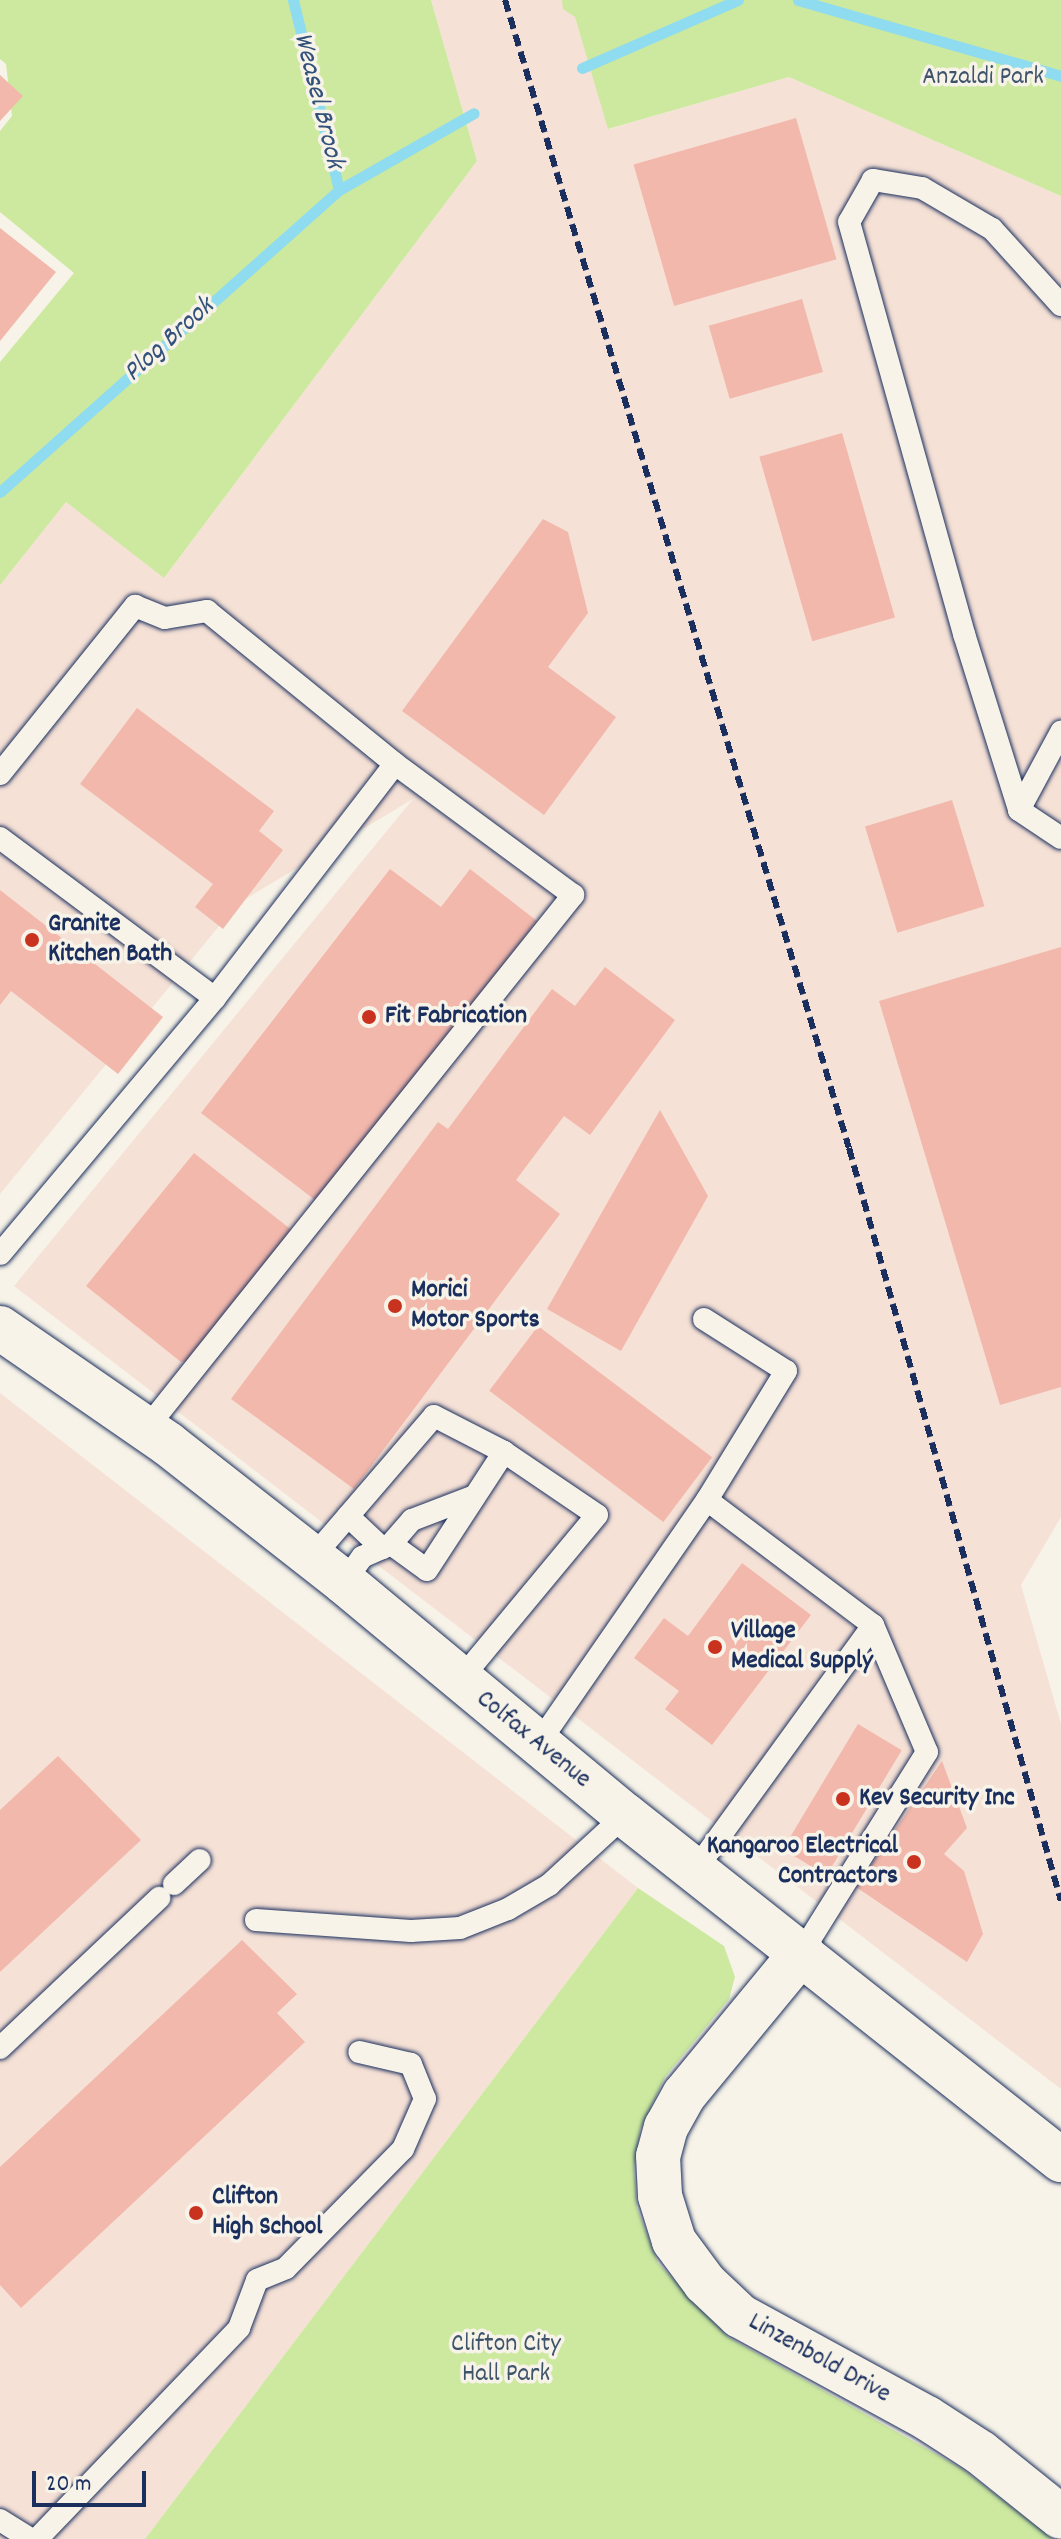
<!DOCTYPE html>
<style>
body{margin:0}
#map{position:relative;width:1061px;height:2539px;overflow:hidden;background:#f7f3e8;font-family:Dekko,sans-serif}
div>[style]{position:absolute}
.built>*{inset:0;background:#f6e1d6}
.green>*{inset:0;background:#cce99f}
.stream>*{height:11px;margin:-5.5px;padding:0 5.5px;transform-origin:5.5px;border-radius:5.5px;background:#8fdbef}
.building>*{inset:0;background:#f2b8ac;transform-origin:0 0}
.roads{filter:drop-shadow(0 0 2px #1b2f5e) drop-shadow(0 0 2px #1b2f5e)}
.lane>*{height:22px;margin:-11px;padding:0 11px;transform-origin:11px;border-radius:11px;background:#f7f3e8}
.street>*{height:44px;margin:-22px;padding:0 22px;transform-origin:22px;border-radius:22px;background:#f7f3e8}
.secondary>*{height:44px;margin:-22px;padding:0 22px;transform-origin:22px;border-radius:22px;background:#f7f3e8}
.rail>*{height:6px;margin-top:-3px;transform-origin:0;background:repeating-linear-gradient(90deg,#1b2f5e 0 12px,transparent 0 18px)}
.dots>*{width:22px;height:22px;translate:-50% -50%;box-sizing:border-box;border:4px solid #f7f3e8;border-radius:50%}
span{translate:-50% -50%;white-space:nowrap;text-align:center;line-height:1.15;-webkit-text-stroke:7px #f7f3e8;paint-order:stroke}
.park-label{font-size:26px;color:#3e546b}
.poi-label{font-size:26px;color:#1b2f5e;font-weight:700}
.left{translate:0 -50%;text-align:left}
.right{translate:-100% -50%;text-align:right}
.street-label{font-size:26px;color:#1b2f5e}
.water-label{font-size:28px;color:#32517b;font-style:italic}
.scale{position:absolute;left:32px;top:2471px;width:114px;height:36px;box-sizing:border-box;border:4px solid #1b2f5e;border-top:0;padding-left:10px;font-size:24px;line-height:28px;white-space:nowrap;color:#1b2f5e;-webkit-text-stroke:6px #f7f3e8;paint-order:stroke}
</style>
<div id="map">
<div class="built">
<div style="clip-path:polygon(431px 0,570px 0,609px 129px,789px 77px,1061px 196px,1061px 1517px,1021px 1585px,1061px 1724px,1061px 2089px,14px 1286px,413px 799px,237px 904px,0 1194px,0 585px,66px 502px,165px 577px,477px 161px)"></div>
<div style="clip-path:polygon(0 1393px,638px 1888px,145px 2539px,0 2539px)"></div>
</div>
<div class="green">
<div style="clip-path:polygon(0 0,431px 0,477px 161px,164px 578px,66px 502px,0 585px,0 362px,74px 273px,0 212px,0 131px,12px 116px,6px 64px,0 59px)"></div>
<div style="clip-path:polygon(562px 0,1061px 0,1061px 196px,789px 77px,608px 129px,575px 17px,563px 9px)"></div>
<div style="clip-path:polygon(638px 1888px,724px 1946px,735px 1977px,729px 1999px,665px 2077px,640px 2130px,634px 2169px,637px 2208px,658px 2263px,728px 2337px,961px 2468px,1053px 2539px,145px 2539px)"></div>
</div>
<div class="stream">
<div style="left:293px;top:0;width:195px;rotate:76.4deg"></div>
<div style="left:339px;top:190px;width:155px;rotate:-29.7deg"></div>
<div style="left:798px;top:0;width:274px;rotate:16.1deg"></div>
<div style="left:582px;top:68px;width:170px;rotate:-23.6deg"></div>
<div style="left:0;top:492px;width:454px;rotate:-41.7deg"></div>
</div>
<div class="building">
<div style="clip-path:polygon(0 75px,23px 96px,0 121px)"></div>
<div style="left:796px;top:118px;width:147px;height:169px;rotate:74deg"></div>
<div style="clip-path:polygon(0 228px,56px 272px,0 341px)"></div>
<div style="left:802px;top:299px;width:76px;height:97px;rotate:74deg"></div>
<div style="left:842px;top:433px;width:192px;height:86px;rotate:74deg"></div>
<div style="clip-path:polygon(543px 519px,568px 532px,588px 613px,548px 667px,616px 717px,544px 815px,402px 711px)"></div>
<div style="clip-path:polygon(137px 708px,274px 811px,259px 831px,283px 850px,223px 929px,195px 907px,213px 884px,80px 784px)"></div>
<div style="left:952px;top:800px;width:111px;height:91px;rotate:73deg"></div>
<div style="clip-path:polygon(390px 869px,441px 907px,470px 869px,537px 921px,319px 1203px,201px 1113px)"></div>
<div style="clip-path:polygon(0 890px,163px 1017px,118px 1074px,11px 991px,0 1005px)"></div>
<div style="clip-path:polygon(1061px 947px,1061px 1387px,1000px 1405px,879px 1001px)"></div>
<div style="clip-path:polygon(605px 967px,675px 1020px,590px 1135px,564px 1116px,516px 1180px,560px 1214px,354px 1489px,231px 1399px,438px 1122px,448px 1129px,552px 989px,575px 1006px)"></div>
<div style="clip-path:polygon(660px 1110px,708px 1196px,621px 1351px,547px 1309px)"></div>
<div style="clip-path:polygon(194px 1153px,308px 1243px,217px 1356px,181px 1362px,86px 1286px)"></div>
<div style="left:538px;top:1326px;width:218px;height:81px;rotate:37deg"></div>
<div style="clip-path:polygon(742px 1563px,811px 1615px,712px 1745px,665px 1709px,679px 1691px,634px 1658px,664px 1618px,688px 1636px)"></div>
<div style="left:858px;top:1724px;width:51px;height:146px;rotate:31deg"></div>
<div style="clip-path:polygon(58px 1756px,141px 1840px,0 1972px,0 1810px)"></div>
<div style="clip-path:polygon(942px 1761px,967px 1828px,944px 1854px,964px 1871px,983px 1934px,967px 1962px,856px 1887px)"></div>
<div style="clip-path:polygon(242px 1940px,297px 1994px,277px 2013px,305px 2042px,21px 2308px,0 2285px,0 2167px)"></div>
</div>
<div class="roads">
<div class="lane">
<div style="left:1061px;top:305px;width:103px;rotate:-132.2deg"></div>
<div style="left:992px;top:229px;width:81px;rotate:-149.6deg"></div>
<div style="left:922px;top:188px;width:50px;rotate:-170.7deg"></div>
<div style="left:873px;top:180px;width:48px;rotate:119.7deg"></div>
<div style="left:849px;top:222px;width:428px;rotate:74.4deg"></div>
<div style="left:964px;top:634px;width:184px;rotate:72.6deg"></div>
<div style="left:1019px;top:810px;width:50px;rotate:33.7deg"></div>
<div style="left:0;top:774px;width:216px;rotate:-51.2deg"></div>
<div style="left:135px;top:606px;width:32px;rotate:22deg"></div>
<div style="left:165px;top:618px;width:43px;rotate:-9.5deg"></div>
<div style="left:207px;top:611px;width:242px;rotate:39.1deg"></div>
<div style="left:395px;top:764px;width:295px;rotate:127.6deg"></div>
<div style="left:215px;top:998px;width:334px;rotate:130deg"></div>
<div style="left:1019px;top:810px;width:89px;rotate:-61.7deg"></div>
<div style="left:0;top:838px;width:268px;rotate:36.7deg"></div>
<div style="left:704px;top:1319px;width:97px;rotate:32.4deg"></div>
<div style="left:786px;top:1371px;width:151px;rotate:121.5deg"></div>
<div style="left:146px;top:1429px;width:684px;rotate:-51.35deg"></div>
<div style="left:573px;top:895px;width:221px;rotate:-143.6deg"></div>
<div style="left:348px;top:1516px;width:47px;rotate:43.3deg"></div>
<div style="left:391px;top:1544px;width:44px;rotate:35.8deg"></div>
<div style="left:427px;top:1570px;width:141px;rotate:-56.9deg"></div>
<div style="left:504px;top:1452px;width:112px;rotate:34.1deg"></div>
<div style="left:597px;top:1515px;width:214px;rotate:129.7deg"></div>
<div style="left:312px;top:1558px;width:187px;rotate:-49.3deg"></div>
<div style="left:434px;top:1416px;width:79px;rotate:27.2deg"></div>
<div style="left:344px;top:1582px;width:31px;rotate:-54deg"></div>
<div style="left:362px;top:1557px;width:32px;rotate:-24deg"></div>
<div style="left:391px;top:1544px;width:32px;rotate:-49deg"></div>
<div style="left:412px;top:1520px;width:67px;rotate:-20.9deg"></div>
<div style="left:538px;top:1744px;width:297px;rotate:-55.3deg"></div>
<div style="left:707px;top:1500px;width:208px;rotate:37deg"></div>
<div style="left:696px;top:1869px;width:301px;rotate:-54deg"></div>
<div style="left:873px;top:1625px;width:138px;rotate:67deg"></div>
<div style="left:927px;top:1752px;width:236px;rotate:122deg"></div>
<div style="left:174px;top:1884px;width:35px;rotate:-43deg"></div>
<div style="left:256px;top:1920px;width:155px;rotate:4.1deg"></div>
<div style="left:411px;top:1931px;width:49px;rotate:-3.5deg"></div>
<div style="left:460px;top:1928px;width:52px;rotate:-21.6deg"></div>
<div style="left:508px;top:1909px;width:48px;rotate:-30.3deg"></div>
<div style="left:549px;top:1885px;width:103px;rotate:-42.6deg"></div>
<div style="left:0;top:2048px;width:219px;rotate:-43.3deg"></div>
<div style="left:0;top:2520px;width:36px;rotate:32deg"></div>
<div style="left:37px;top:2539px;width:292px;rotate:-46.2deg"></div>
<div style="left:239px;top:2328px;width:51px;rotate:-69.4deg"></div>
<div style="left:257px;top:2280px;width:31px;rotate:-22deg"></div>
<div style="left:286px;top:2268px;width:167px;rotate:-45.5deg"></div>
<div style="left:403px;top:2149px;width:55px;rotate:-66.3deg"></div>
<div style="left:425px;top:2099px;width:38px;rotate:-112deg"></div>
<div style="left:411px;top:2064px;width:53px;rotate:-167deg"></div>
</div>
<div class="street">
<div style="left:802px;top:1952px;width:185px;rotate:129.5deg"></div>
<div style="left:684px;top:2095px;width:37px;rotate:119deg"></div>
<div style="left:666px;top:2127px;width:30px;rotate:105deg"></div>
<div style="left:658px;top:2156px;width:40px;rotate:87.1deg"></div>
<div style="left:660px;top:2196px;width:47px;rotate:72.7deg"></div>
<div style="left:674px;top:2241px;width:52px;rotate:53.6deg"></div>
<div style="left:705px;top:2283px;width:48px;rotate:43.3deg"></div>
<div style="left:740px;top:2316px;width:213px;rotate:28.6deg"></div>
<div style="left:927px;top:2418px;width:64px;rotate:32.9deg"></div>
<div style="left:981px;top:2453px;width:102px;rotate:38.7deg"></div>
</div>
<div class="secondary">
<div style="left:0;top:1328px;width:204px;rotate:34.6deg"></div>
<div style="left:168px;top:1444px;width:224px;rotate:38.1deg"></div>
<div style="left:344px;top:1582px;width:365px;rotate:39.7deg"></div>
<div style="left:625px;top:1815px;width:556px;rotate:38.35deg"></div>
</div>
</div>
<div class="rail">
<div style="left:505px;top:0;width:1198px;rotate:73.32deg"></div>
<div style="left:849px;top:1148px;width:782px;rotate:74.28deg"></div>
</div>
<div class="dots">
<div style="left:32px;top:940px;background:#c8321e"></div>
<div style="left:369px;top:1017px;background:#c8321e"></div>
<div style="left:395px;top:1306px;background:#c8321e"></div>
<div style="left:715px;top:1647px;background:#c8321e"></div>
<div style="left:843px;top:1799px;background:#c8321e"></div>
<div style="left:914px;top:1862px;background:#c8321e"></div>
<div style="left:196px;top:2213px;background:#c8321e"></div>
</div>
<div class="park-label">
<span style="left:983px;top:78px">Anzaldi Park</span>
<span style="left:506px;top:2360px">Clifton City<br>Hall Park</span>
</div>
<div class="poi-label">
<span class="left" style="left:48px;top:940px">Granite<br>Kitchen Bath</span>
<span class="left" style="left:385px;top:1017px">Fit Fabrication</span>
<span class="left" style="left:411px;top:1306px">Morici<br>Motor Sports</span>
<span class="left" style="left:731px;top:1647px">Village<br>Medical Supply</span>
<span class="left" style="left:859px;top:1799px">Kev Security Inc</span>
<span class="right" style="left:898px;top:1862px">Kangaroo Electrical<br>Contractors</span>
<span class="left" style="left:212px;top:2213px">Clifton<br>High School</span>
</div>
<div class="street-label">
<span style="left:533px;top:1740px;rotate:39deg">Colfax Avenue</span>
<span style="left:819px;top:2359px;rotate:29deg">Linzenbold Drive</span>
</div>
<div class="water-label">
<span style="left:317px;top:101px;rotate:76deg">Weasel Brook</span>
<span style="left:170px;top:341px;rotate:-42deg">Plog Brook</span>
</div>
<div class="scale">20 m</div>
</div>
